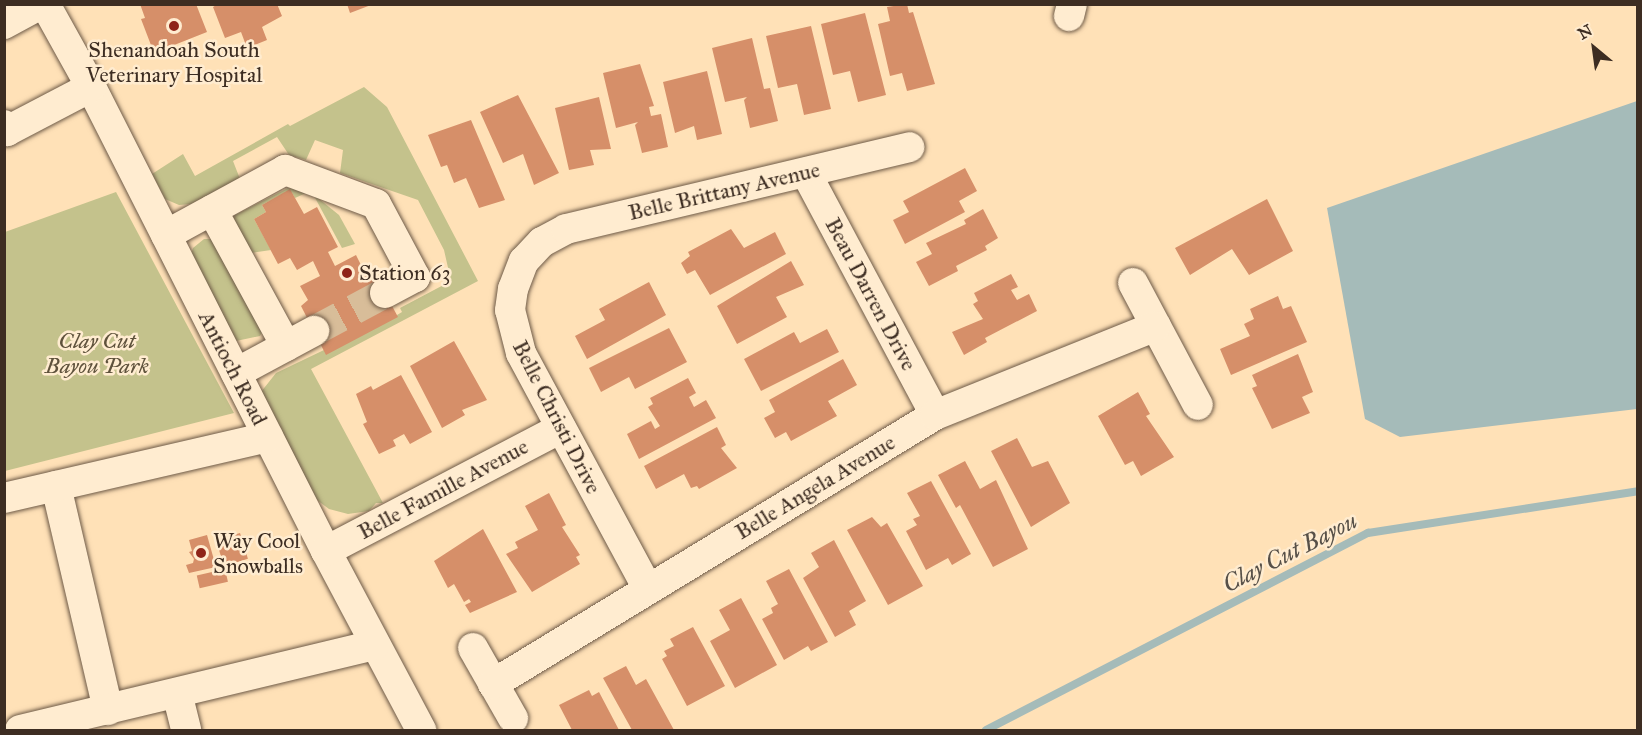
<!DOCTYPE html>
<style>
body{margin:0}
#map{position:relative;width:1642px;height:735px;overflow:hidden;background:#ffe1b7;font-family:"IM FELL Great Primer",serif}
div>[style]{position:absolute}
.green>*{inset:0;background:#c4c28c}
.water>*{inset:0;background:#a5bbb9}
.stream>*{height:8px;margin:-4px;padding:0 4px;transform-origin:4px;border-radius:4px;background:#a5bbb9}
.building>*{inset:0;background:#d68f69;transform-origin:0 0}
.minor-tunnel>*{height:30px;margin-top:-15px;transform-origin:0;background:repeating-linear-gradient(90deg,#d8bd99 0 30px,transparent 0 45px)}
.roads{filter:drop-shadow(0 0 2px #6e5a47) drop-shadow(0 0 2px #6e5a47)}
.minor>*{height:30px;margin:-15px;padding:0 15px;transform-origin:15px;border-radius:15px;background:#ffecd0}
.dots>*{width:16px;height:16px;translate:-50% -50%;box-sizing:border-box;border:3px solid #ffecd0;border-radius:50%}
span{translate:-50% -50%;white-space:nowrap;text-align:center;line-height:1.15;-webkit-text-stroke:5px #ffecd0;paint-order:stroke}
.poi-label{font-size:22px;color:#3d2d22}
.left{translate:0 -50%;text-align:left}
.street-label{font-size:22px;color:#3d2d22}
.park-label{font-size:22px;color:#5f523c;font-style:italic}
.water-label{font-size:24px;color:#575048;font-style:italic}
.frame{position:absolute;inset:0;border:6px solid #3d2d22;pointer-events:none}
.north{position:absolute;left:1564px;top:18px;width:60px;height:60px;-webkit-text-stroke:4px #ffecd0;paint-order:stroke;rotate:331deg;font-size:16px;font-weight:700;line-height:24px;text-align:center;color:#3d2d22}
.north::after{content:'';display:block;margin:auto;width:21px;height:27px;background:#3d2d22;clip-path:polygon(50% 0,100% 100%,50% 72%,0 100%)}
</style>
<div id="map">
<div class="green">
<div style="clip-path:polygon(364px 87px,387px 107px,478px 281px,311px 369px,383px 503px,376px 503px,369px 511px,348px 514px,329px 509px,313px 497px,257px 397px,276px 373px,397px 315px,402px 312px,400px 308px,451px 281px,444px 250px,418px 200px,340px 173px,343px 150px,315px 140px,306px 160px,289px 155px,277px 137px,233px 161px,240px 179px,191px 204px,179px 205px,165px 199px,152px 174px,183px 154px,195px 176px,288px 124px,290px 126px)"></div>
<div style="clip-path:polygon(292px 186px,306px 193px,295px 198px,290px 190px,262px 205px,266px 212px,254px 219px,271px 250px,250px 253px,233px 220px,235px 215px)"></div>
<div style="clip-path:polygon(116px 192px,234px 413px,5px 471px,5px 232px)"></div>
<div style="clip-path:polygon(313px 194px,339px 215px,355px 244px,342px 248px)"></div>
<div style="clip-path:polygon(204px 239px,212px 239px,262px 332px,260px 336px,236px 341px,189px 261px,193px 248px)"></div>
</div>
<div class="water">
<div style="clip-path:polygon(1637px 101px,1637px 409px,1400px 437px,1365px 419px,1327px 208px)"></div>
</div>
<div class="stream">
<div style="left:986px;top:730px;width:430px;rotate:-27.3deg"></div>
<div style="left:1368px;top:533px;width:273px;rotate:-8.8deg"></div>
</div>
<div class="building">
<div style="clip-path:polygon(140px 4px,196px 4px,207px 32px,154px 53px,141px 19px,145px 18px)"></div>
<div style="clip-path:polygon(218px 4px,277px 4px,282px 16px,262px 27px,267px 40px,247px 48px,241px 32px,225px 38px,213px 7px)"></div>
<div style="clip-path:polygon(347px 4px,371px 4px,371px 5px,350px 13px)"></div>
<div style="clip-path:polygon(907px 4px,909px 13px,913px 12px,935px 84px,907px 91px,902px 73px,890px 76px,878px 24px,890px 21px,887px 7px)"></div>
<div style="clip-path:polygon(865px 13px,886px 95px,858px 102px,850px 71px,833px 75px,821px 24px)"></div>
<div style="clip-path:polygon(811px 26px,831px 109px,804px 115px,797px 84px,778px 88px,766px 36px)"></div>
<div style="clip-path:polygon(752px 38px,764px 89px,770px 88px,778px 121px,750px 128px,744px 100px,747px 97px,725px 102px,712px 48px)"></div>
<div style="clip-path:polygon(640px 64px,654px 106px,649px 107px,651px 116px,661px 114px,668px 147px,642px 153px,635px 125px,638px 122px,616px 128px,603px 73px)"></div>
<div style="clip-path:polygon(707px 71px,722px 134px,697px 140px,694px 126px,675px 133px,663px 82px)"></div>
<div style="clip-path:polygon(518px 95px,559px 173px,534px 185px,523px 154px,503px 163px,480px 112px)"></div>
<div style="clip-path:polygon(599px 97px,611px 149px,590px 150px,594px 165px,569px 170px,555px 108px)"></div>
<div style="clip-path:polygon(471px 120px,505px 200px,479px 208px,466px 178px,454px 183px,447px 165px,441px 167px,428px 135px)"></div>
<div style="clip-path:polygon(965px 168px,977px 191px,959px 201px,965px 212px,905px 244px,893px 220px,909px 212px,903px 201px)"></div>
<div style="clip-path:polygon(290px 189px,304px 214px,317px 207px,338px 247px,328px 252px,335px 266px,356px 255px,363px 269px,372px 269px,398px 317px,326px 355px,301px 306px,308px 300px,300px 286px,320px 276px,313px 261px,297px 270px,290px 258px,278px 264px,254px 219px,266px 212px,262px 205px)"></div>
<div style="clip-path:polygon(1267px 199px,1293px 251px,1249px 275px,1232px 249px,1190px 275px,1175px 248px)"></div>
<div style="clip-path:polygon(983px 209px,998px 238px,985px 246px,987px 250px,956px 266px,958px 271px,929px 286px,916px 262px,932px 254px,926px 243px,966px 224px,964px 220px)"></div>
<div style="clip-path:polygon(731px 229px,744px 248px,775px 232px,786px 254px,710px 295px,695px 270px,687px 274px,681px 263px,690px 256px,688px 252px)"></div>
<div style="clip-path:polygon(791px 261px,804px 285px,776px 297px,787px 317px,737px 344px,717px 306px)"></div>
<div style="clip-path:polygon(1011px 274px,1018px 287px,1011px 290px,1017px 300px,1029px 294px,1037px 311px,985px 338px,987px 342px,964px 355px,952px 332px,983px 319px,973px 304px,978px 301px,974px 293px)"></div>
<div style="clip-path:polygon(649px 282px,666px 315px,587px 359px,575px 336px,605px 320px,599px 309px)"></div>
<div style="clip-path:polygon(1278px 296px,1283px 309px,1291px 306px,1307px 342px,1231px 375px,1220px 349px,1250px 336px,1244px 324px,1254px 319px,1250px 309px)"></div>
<div style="clip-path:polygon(669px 328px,687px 362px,635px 389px,629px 377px,601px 392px,589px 368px)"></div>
<div style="clip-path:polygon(827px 329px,839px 352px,761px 391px,744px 359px,794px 332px,800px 343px)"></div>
<div style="clip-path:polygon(454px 341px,487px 400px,462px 410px,465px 415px,442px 428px,410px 366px)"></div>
<div style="clip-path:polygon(1298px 354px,1313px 392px,1302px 397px,1310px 413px,1272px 429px,1252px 388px,1257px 386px,1252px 375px)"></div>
<div style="clip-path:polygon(843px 359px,857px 385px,828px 401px,837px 416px,791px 441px,786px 432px,775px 438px,764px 418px,775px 412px,769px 400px)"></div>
<div style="clip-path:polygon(401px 375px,432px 432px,410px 444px,404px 434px,393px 440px,396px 446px,379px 454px,363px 424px,367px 422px,356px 394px,371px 386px,373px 390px)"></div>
<div style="clip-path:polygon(688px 378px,696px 393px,689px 397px,694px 407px,706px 400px,716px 418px,639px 459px,627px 434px,651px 421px,655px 429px,660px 426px,648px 407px,653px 404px,650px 398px)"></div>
<div style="clip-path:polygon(1138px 392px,1150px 414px,1146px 416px,1174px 457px,1141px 476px,1133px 461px,1125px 465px,1098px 416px)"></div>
<div style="clip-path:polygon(717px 427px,726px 445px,721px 448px,737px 468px,699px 489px,697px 486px,691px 488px,684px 474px,656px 489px,644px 466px)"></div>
<div style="clip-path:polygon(1017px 438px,1032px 467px,1048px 461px,1070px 503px,1031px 527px,991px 451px)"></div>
<div style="clip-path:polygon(965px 461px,980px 489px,996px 480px,1028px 549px,993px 567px,960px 505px,956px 508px,938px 475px)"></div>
<div style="clip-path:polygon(931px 481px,971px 554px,952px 565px,948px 558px,926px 570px,906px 531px,917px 525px,913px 519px,920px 516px,907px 493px)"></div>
<div style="clip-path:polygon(549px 493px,566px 525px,562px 527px,580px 555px,576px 557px,580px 564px,532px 592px,506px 554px,518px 548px,515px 542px,538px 530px,525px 506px)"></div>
<div style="clip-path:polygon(872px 517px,881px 527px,887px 523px,923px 586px,888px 605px,847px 530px)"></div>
<div style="clip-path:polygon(483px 529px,517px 592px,470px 613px,465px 605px,471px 602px,469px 599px,464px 602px,454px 584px,448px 588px,434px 561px)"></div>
<div style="left:240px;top:533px;width:27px;height:25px;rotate:73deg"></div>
<div style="clip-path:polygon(207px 535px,216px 567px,189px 573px,186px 565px,193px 563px,194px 559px,189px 552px,192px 551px,189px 540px)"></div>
<div style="clip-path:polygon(834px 540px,866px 601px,849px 611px,856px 625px,835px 637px,803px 578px,819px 567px,811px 553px)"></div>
<div style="left:225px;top:569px;width:13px;height:29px;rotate:77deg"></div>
<div style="clip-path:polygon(789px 569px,828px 642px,811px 651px,808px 646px,784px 660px,762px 619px,773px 613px,771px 608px,778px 604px,766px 581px)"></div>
<div style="clip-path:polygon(741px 598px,777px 665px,735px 688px,710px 641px,730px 630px,719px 610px)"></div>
<div style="clip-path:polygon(693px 627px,725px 686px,687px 706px,662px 659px,667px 656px,664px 651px,674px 646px,670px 639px)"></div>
<div style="clip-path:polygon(626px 666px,636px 685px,646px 679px,674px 730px,632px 730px,603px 678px)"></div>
<div style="clip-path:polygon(589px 690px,592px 696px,599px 692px,619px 730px,572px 730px,559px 705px)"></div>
</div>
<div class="minor-tunnel">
<div style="left:314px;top:331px;width:81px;rotate:-28.2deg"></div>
</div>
<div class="roads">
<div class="minor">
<div style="left:45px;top:4px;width:95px;rotate:61deg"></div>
<div style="left:91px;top:87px;width:520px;rotate:63.14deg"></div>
<div style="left:326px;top:551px;width:203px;rotate:62deg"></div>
<div style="left:1069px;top:16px;width:12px;rotate:-76deg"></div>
<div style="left:4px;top:24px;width:42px;rotate:-28.4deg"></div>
<div style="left:4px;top:125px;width:7px;rotate:63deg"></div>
<div style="left:7px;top:131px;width:95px;rotate:-27.6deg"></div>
<div style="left:806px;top:173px;width:274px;rotate:61.9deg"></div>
<div style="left:212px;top:210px;width:155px;rotate:61.4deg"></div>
<div style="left:166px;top:235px;width:136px;rotate:-28.6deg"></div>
<div style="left:285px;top:170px;width:97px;rotate:20.5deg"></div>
<div style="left:376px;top:204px;width:83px;rotate:61.9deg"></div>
<div style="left:415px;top:277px;width:34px;rotate:152deg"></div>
<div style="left:1133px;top:283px;width:138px;rotate:62deg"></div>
<div style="left:236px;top:373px;width:89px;rotate:-28.3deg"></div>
<div style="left:56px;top:486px;width:230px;rotate:76.9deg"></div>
<div style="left:4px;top:498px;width:271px;rotate:-13deg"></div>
<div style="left:326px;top:551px;width:265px;rotate:-27.6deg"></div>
<div style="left:648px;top:589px;width:268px;rotate:-118.3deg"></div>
<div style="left:521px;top:353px;width:44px;rotate:-104.3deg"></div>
<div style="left:510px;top:310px;width:21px;rotate:-82deg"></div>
<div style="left:513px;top:289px;width:30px;rotate:-69deg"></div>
<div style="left:524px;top:261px;width:26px;rotate:-47deg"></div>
<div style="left:542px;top:242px;width:27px;rotate:-28deg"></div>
<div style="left:566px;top:229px;width:353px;rotate:-13.4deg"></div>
<div style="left:473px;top:648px;width:81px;rotate:60.3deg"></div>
<div style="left:493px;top:684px;width:517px;rotate:-31.32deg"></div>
<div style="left:935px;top:415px;width:238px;rotate:-21.9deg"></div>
<div style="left:177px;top:693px;width:38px;rotate:76deg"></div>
<div style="left:20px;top:730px;width:365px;rotate:-13.5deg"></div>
</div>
</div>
<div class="dots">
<div style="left:174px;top:26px;background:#8f2418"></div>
<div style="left:347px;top:273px;background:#8f2418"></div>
<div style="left:201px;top:553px;background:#8f2418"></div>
</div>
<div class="poi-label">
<span style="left:174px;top:62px">Shenandoah South<br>Veterinary Hospital</span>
<span class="left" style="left:359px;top:273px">Station 63</span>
<span class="left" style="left:213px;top:553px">Way Cool<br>Snowballs</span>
</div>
<div class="street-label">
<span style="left:724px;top:191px;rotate:-13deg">Belle Brittany Avenue</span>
<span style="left:871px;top:294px;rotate:62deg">Beau Darren Drive</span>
<span style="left:233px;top:368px;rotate:63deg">Antioch Road</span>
<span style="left:557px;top:417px;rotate:63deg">Belle Christi Drive</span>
<span style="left:815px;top:487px;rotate:-31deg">Belle Angela Avenue</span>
<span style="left:443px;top:489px;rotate:-28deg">Belle Famille Avenue</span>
</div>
<div class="park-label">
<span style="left:97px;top:353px">Clay Cut<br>Bayou Park</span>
</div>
<div class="water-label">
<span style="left:1290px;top:553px;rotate:-27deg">Clay Cut Bayou</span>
</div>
<div class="frame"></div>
<div class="north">N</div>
</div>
